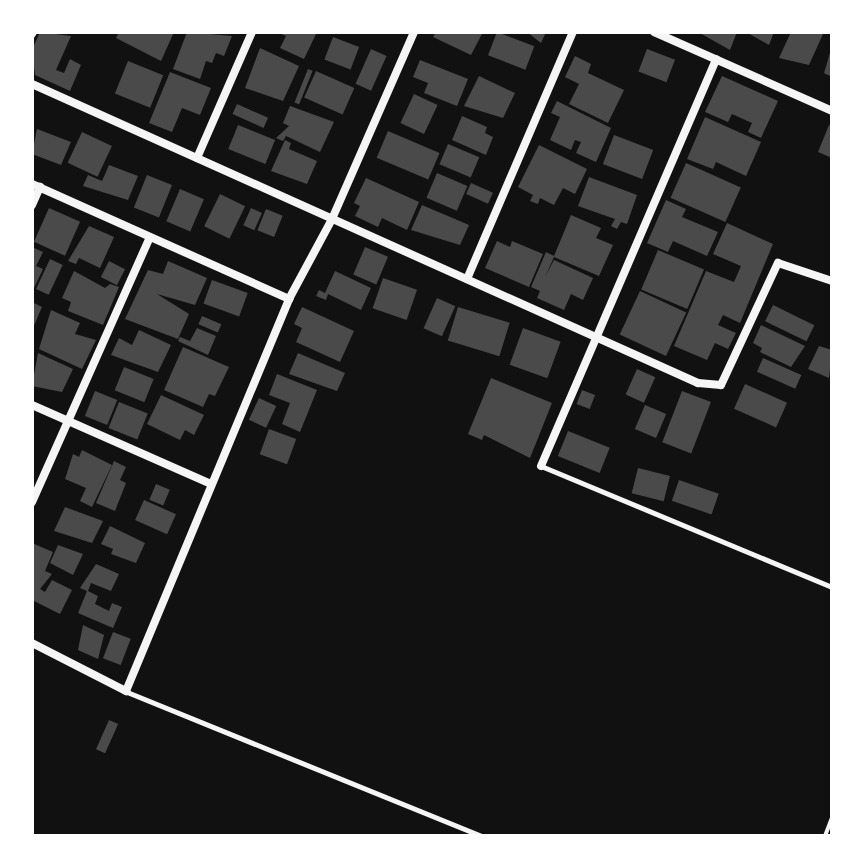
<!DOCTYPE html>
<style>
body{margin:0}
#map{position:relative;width:864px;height:868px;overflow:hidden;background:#111;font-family:Poppins,sans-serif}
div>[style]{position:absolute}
.building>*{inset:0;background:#4a4a4a;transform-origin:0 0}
.path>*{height:4px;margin:-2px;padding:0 2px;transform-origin:2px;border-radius:2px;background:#f5f5f5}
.service>*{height:5px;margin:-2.5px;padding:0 2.5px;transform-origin:2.5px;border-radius:2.5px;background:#f5f5f5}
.minor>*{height:8px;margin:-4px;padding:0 4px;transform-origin:4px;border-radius:4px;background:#f5f5f5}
span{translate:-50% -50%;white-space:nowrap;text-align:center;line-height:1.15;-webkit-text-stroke:6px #fff;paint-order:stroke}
.frame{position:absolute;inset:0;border:34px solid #fff;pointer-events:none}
</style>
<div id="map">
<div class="building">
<div style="clip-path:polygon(40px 32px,71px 36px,56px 70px,64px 73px,70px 59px,81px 65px,70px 91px,35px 75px,32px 50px)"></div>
<div style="clip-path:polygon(119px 32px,174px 32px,161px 61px,116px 38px)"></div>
<div style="clip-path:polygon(187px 32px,232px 36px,224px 56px,216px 53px,212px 63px,206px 61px,200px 79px,173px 69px)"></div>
<div style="clip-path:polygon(277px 32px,317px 32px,304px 59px,280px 48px,286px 36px)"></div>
<div style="clip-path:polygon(436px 32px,483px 32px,471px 55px,433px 37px)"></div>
<div style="left:497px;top:32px;width:40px;height:25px;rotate:21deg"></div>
<div style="clip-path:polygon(527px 32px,546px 32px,541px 43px)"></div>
<div style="clip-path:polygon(698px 32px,737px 32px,730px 50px)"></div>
<div style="clip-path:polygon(746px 32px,774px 32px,769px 45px)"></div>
<div style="clip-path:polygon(791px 32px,823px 34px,809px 65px,779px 58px)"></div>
<div style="left:333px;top:37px;width:28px;height:24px;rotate:21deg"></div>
<div style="clip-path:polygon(832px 46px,832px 77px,824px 73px)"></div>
<div style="clip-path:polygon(260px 48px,299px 66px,283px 101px,245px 88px)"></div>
<div style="left:371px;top:49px;width:17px;height:38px;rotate:24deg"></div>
<div style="left:647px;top:49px;width:30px;height:24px;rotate:21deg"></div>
<div style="clip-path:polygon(575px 56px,591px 64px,588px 73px,624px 90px,608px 123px,569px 104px,579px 84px,565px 77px)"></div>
<div style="clip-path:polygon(420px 60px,468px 79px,457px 106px,424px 93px,428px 83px,413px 77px)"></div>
<div style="left:128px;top:61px;width:38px;height:35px;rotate:22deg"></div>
<div style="left:308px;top:69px;width:5px;height:36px;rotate:22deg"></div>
<div style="left:316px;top:71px;width:42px;height:29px;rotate:24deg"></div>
<div style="clip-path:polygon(170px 72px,211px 88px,200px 115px,182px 108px,172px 132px,149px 123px)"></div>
<div style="clip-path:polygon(479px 76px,515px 93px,503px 118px,464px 106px)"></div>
<div style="clip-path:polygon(722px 76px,778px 101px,761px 138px,748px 132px,752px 123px,732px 114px,728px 122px,705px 112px)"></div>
<div style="left:414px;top:94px;width:26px;height:32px;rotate:25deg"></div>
<div style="clip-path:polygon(557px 101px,611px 128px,596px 162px,576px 153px,581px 142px,575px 140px,571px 150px,550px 140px,560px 117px,551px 113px)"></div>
<div style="left:237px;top:104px;width:34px;height:11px;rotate:24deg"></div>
<div style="clip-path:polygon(290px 106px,334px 122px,320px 152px,286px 136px,283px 141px,276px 138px,289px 126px,283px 123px)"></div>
<div style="clip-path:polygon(462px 116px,487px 127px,485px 133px,493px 137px,486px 155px,452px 140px)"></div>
<div style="clip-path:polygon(705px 117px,761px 142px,746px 176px,716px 162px,713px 169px,687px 159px)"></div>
<div style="left:238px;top:125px;width:40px;height:26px;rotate:22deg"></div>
<div style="clip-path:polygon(829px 125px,832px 127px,832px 158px,818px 152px)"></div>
<div style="clip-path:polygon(37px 129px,71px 142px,61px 165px,32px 154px)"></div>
<div style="left:388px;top:131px;width:56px;height:29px;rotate:23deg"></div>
<div style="left:82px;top:132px;width:33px;height:34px;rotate:25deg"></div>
<div style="left:614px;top:135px;width:42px;height:31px;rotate:21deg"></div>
<div style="clip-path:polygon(285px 140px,291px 143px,289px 149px,317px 161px,307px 184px,271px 171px)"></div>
<div style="left:448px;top:144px;width:34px;height:22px;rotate:23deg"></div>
<div style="clip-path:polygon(539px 145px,587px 169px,575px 194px,563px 188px,554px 205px,540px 198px,538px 204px,530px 201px,533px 195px,518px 187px)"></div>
<div style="left:686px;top:163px;width:60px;height:38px;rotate:24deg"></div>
<div style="clip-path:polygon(109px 165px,138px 176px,128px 200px,83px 186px,88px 175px,102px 181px)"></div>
<div style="left:437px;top:173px;width:33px;height:27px;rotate:23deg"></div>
<div style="left:147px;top:175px;width:27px;height:35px;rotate:22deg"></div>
<div style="clip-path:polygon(589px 177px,637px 195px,627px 224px,621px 222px,617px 229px,611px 226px,615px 219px,578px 206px)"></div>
<div style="clip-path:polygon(366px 178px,419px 202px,407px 230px,382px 218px,378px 227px,355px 216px,360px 206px,354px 203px)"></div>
<div style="left:471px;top:183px;width:24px;height:12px;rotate:24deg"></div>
<div style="left:180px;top:189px;width:26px;height:35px;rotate:23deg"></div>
<div style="left:220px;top:194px;width:28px;height:36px;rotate:26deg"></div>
<div style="clip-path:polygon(666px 200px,686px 209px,682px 217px,718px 232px,707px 256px,673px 241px,668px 252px,647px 243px)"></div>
<div style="clip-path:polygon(422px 205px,469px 225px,460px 245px,411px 230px)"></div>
<div style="left:49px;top:208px;width:34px;height:37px;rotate:24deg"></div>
<div style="left:251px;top:208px;width:12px;height:19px;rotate:24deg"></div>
<div style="left:266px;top:209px;width:18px;height:23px;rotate:22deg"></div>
<div style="clip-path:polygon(571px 215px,601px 228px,596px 238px,613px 245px,599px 276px,554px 257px,545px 277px,554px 260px,593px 278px,583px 300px,571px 294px,564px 310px,537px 298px,540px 291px,531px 287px,546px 252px,554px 256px)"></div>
<div style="clip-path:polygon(727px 223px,773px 244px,740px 323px,723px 315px,718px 325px,736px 333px,728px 349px,715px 343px,707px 360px,674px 346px,706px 271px,734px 282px,741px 266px,713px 254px)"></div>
<div style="clip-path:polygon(89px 226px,114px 237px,100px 268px,79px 258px,76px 264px,68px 261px)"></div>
<div style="clip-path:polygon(497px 241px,510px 247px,512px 241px,543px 254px,529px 287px,485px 268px)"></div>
<div style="clip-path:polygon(32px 247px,43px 252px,36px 266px,43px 269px,34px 288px)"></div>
<div style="left:365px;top:247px;width:25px;height:30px;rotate:23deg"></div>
<div style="left:658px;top:250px;width:50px;height:43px;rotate:23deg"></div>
<div style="left:50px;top:259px;width:14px;height:33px;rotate:25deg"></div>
<div style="left:109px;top:261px;width:18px;height:18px;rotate:27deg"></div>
<div style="clip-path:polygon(168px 261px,207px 278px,195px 305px,157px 294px,189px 314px,178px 339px,125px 319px,148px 270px,163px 274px)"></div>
<div style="clip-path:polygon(74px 271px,105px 288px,110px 284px,119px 287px,103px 325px,68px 311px,71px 302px,62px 298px)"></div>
<div style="clip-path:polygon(335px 271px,371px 288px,361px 310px,328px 294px,326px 300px,316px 296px,319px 290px,325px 293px)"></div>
<div style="left:383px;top:278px;width:36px;height:32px;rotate:19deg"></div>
<div style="left:212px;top:280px;width:38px;height:25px;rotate:20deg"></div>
<div style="left:640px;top:291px;width:51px;height:48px;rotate:25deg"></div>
<div style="left:437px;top:298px;width:20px;height:33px;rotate:24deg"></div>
<div style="clip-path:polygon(32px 302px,42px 307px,32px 330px)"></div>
<div style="left:773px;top:305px;width:46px;height:18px;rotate:26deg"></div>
<div style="clip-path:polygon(302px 307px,354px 331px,340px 362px,296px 342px,302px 328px,294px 324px)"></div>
<div style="left:458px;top:307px;width:54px;height:35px;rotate:17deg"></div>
<div style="clip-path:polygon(51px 310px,80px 323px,75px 334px,96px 340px,82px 369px,39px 349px)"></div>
<div style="left:202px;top:316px;width:21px;height:9px;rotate:23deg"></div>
<div style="clip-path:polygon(761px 325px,805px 346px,791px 367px,760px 352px,762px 348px,753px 343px)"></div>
<div style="clip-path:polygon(197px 328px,216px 336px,208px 355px,178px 341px,180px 337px,190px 341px)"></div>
<div style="left:523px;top:328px;width:40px;height:39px;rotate:20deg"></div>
<div style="clip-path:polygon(139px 330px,171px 345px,158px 372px,111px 355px,119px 338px,132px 345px)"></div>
<div style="clip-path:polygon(819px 346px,832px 350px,829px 378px,808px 369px)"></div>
<div style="clip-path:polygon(183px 347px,229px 367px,215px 396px,209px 394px,203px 407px,164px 390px)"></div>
<div style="clip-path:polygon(38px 353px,73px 369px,62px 392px,32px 386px)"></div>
<div style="clip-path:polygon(298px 353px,345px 373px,337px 391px,289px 374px)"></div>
<div style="left:763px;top:358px;width:42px;height:15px;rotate:24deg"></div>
<div style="left:124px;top:367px;width:32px;height:25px;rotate:22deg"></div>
<div style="left:637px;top:369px;width:20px;height:28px;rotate:24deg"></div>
<div style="clip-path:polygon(277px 374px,317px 390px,300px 432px,282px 424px,290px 403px,269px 395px)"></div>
<div style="clip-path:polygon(491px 378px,552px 403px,530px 458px,484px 435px,482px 440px,468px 434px)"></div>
<div style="left:745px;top:384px;width:46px;height:27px;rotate:24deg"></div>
<div style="left:582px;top:390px;width:14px;height:15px;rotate:21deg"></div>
<div style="left:95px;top:391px;width:24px;height:27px;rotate:22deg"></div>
<div style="left:682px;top:391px;width:31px;height:55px;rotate:21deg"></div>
<div style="clip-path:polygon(161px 395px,204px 415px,194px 435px,185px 430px,180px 440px,147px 424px)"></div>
<div style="left:259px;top:398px;width:19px;height:24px;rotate:25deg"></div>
<div style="left:119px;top:402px;width:31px;height:28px;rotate:22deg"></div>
<div style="left:645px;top:405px;width:23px;height:26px;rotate:23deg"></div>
<div style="left:269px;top:429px;width:29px;height:27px;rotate:20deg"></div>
<div style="left:568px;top:431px;width:45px;height:27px;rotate:22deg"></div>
<div style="clip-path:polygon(82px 450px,112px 465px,92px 507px,80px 501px,86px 488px,65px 479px,73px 454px,79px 457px)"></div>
<div style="clip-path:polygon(114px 461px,126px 467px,120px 480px,126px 483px,115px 511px,96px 503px)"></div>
<div style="left:638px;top:468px;width:33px;height:26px;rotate:14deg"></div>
<div style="left:679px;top:480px;width:42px;height:22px;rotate:19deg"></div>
<div style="left:156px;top:484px;width:15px;height:17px;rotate:23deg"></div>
<div style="left:144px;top:500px;width:35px;height:22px;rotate:24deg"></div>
<div style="clip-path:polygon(65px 507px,103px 521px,92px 543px,54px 531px)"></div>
<div style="clip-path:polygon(110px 526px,145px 543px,136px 563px,111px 554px,113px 549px,101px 544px)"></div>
<div style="clip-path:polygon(32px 543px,53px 552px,45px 571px,52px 574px,40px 589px,45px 592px,52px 580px,72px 590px,60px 614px,32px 600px)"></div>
<div style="clip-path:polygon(58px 545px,83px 554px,73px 575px,50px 563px)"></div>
<div style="clip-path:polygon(96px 564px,119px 574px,111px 591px,91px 583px,88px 591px,98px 596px,95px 604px,109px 611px,112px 603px,122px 607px,113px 628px,78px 613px,87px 591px,80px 588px)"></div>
<div style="clip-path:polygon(83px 625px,104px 635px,98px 659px,78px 650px)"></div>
<div style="left:113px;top:632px;width:19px;height:28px;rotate:21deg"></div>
<div style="left:109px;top:720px;width:10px;height:32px;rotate:24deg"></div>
</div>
<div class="path">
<div style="left:825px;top:836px;width:19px;rotate:-69deg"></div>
</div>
<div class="service">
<div style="left:541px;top:466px;width:315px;rotate:22.6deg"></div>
<div style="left:127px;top:692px;width:382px;rotate:22.1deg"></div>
</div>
<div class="minor">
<div style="left:654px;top:32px;width:195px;rotate:23.9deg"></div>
<div style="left:32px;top:34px;width:2px;rotate:-63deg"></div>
<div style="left:32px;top:84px;width:730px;rotate:24.18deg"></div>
<div style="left:698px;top:383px;width:23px;rotate:5deg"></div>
<div style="left:721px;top:385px;width:135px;rotate:-65deg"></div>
<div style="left:778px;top:263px;width:57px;rotate:18.4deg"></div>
<div style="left:197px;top:158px;width:137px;rotate:-66.4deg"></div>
<div style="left:32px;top:184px;width:282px;rotate:24.1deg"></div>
<div style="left:32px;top:205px;width:20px;rotate:-66deg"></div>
<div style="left:467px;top:279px;width:269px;rotate:-66.8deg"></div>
<div style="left:32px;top:405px;width:196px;rotate:23.8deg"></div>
<div style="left:541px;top:466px;width:443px;rotate:-66.7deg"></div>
<div style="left:32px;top:502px;width:290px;rotate:-66deg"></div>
<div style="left:32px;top:643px;width:106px;rotate:27.1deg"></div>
<div style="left:126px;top:691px;width:425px;rotate:-67.4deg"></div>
<div style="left:289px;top:299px;width:91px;rotate:-61.7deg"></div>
<div style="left:332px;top:219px;width:204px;rotate:-66.3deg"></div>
</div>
<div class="frame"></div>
</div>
